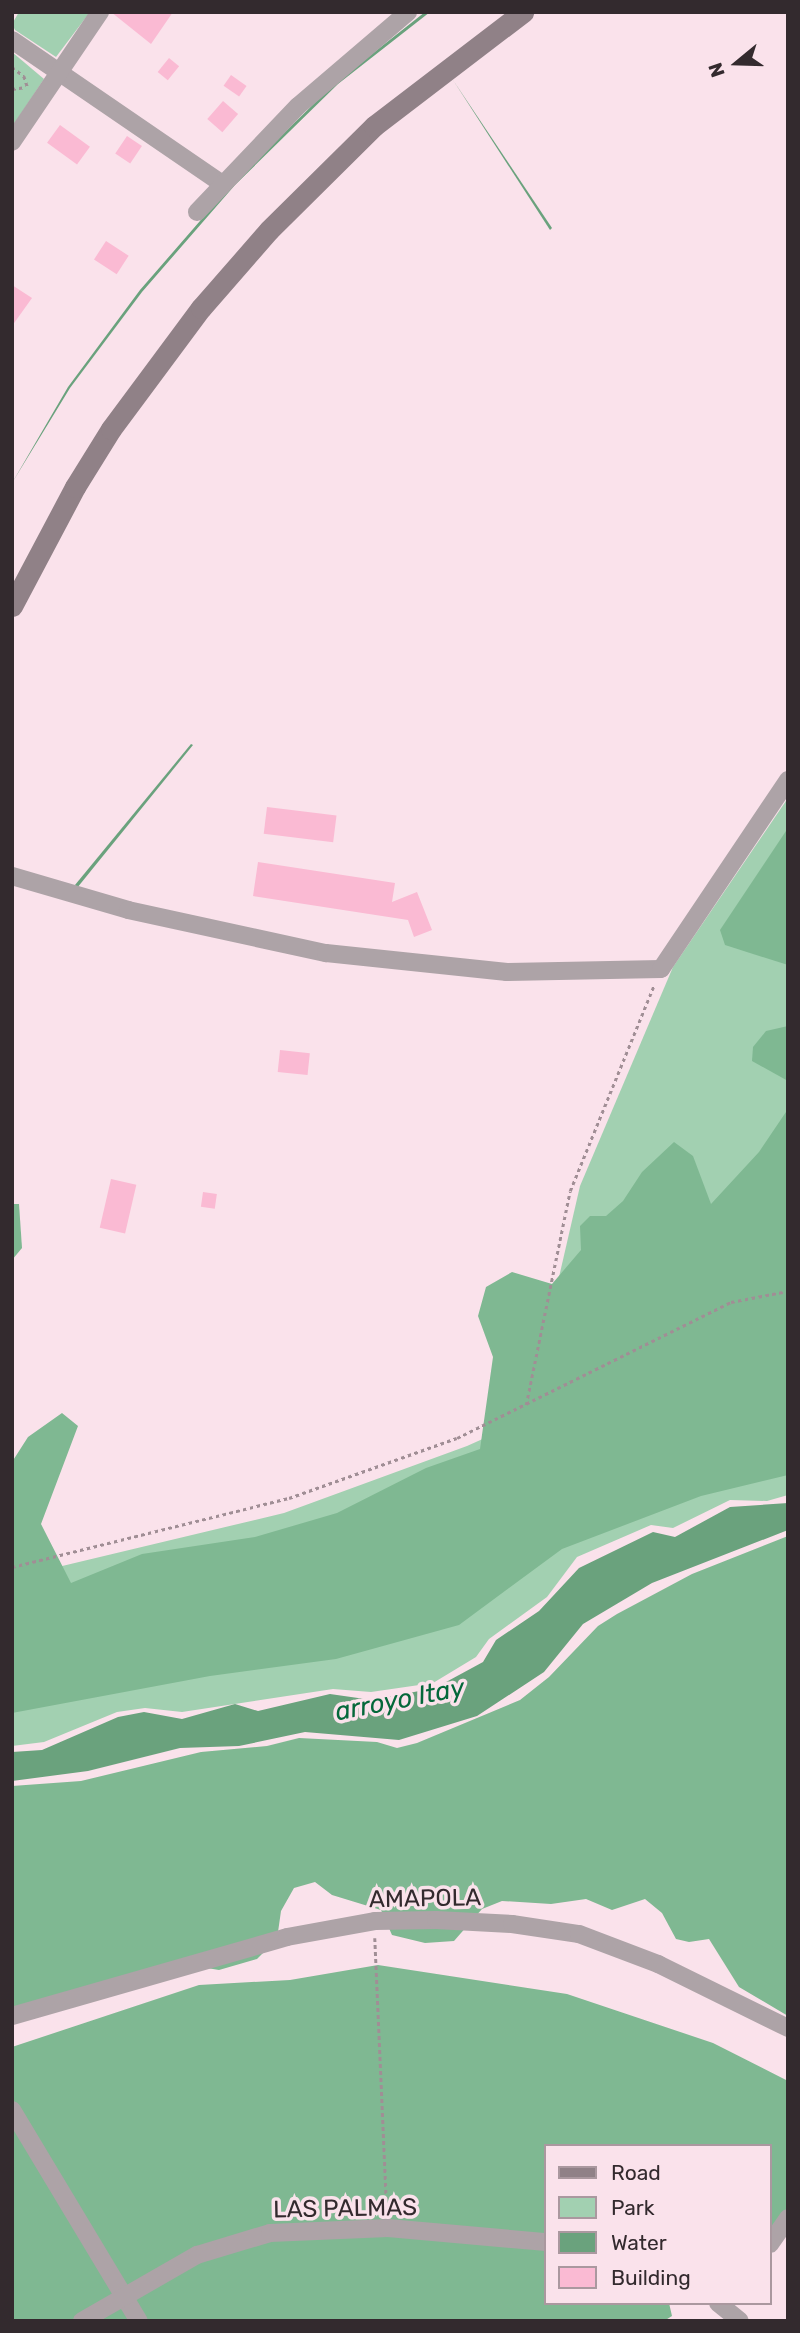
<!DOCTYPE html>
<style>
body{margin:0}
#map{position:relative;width:800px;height:2333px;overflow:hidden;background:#fae2eb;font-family:Rubik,sans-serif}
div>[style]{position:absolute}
.green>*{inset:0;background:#a2d0b1}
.forest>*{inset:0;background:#7fb892}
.water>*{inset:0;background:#6aa27d}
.building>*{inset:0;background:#fabad3;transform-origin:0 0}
.path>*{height:2.5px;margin-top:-1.25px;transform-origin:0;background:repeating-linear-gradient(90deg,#a08e95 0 3.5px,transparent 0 7px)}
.street>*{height:18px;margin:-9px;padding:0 9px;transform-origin:9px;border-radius:9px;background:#ada3a7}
.secondary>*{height:21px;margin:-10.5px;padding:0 10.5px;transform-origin:10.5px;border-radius:10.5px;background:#908187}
span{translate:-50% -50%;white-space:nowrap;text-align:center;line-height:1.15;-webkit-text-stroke:7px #fae2eb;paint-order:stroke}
.street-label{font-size:24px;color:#332a2e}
.water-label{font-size:26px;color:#04683a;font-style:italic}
.frame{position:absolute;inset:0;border:14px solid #332a2e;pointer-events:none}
.legend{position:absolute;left:544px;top:2144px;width:228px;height:161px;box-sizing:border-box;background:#fae2eb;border:2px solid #aa989f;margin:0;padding:9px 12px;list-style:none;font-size:21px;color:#332a2e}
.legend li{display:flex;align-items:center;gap:14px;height:35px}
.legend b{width:35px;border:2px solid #aa989f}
.north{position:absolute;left:702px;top:28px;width:70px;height:70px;-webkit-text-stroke:5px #fae2eb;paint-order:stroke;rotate:251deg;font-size:19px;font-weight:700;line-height:28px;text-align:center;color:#332a2e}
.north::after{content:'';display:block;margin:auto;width:24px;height:32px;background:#332a2e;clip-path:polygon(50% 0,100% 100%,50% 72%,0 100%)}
</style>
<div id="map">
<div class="green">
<div style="clip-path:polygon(19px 12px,90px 12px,56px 57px,15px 30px,12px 24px)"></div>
<div style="clip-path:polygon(12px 52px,44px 79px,12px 127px)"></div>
<div style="clip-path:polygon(788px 798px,788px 1280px,536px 1377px,580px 1186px,673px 967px)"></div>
<div style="clip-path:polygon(788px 1302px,788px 1495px,767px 1501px,730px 1500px,673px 1528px,651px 1525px,577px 1557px,547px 1597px,489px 1639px,476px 1657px,433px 1683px,371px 1692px,333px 1689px,182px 1712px,145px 1708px,117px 1712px,44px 1742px,12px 1746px,12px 1578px,284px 1513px,467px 1446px)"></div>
</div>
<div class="forest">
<div style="clip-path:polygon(788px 828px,788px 965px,725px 945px,720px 930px)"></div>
<div style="clip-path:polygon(788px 1026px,788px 1081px,752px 1061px,753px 1047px,766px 1031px)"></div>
<div style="clip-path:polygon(788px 1109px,788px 1475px,701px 1496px,562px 1549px,459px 1625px,336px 1659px,210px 1676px,12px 1713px,12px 1462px,28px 1437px,62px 1413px,78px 1426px,41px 1524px,71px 1583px,142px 1554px,255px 1537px,337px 1513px,426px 1468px,480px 1449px,493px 1357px,478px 1316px,486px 1287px,512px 1272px,552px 1284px,581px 1250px,580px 1226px,590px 1216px,606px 1216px,623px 1201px,642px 1172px,674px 1142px,693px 1156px,711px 1204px,759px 1152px)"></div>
<div style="clip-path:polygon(12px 1204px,19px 1204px,22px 1248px,12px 1260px)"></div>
<div style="clip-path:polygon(788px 1536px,788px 2016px,739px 1987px,709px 1939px,689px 1942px,676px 1939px,662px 1913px,645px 1899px,612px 1910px,586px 1899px,551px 1904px,502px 1901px,482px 1909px,454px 1941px,425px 1943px,392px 1935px,381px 1910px,332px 1895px,315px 1882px,294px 1888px,281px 1911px,277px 1939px,257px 1959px,219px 1970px,177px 1963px,12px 2016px,12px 1786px,81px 1781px,201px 1752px,267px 1746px,299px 1738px,377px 1742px,397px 1748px,417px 1743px,520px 1700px,549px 1677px,598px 1626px,617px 1614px,692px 1574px)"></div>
<div style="clip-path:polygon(378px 1965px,567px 1994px,713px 2043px,788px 2081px,788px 2235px,770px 2236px,770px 2146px,546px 2146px,546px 2303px,669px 2303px,672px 2316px,664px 2321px,12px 2321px,12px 2047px,199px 1985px,290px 1980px)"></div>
</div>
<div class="water">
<div style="clip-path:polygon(425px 12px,430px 12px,338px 84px,235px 185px,142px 292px,70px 388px,12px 483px,68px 387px,140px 290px,233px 183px,334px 84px)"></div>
<div style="clip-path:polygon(453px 80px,552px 228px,550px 230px)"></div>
<div style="clip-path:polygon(191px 744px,193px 745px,77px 888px,75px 885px)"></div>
<div style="clip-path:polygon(788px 1503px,788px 1530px,652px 1583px,583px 1624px,544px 1672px,477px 1716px,399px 1740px,305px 1732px,239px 1746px,180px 1748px,88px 1771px,12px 1781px,12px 1752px,42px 1750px,118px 1717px,144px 1712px,182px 1719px,235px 1704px,258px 1711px,330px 1694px,372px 1700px,435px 1688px,483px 1662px,496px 1640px,539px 1611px,579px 1568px,653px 1532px,675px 1537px,730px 1507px)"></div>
</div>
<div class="building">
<div style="clip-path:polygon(111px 12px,173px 12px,151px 44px)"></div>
<div style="left:169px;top:58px;width:13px;height:18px;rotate:39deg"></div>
<div style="left:231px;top:75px;width:19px;height:13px;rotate:35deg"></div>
<div style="left:223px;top:101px;width:20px;height:24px;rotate:41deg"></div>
<div style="left:60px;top:125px;width:37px;height:22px;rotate:36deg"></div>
<div style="left:127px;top:136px;width:18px;height:21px;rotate:34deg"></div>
<div style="left:106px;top:241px;width:27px;height:22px;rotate:33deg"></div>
<div style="clip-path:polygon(12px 285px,32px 298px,12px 326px)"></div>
<div style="left:267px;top:807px;width:70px;height:27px;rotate:7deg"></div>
<div style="clip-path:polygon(258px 862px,395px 883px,392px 902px,417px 892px,432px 930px,414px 937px,408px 920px,253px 896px)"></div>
<div style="left:280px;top:1050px;width:30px;height:22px;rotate:6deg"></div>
<div style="left:111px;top:1179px;width:26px;height:50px;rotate:13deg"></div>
<div style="left:203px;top:1192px;width:14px;height:15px;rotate:8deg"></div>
</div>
<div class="path">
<div style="left:12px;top:67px;width:15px;rotate:37deg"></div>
<div style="left:24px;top:76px;width:13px;rotate:72deg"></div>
<div style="left:12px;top:89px;width:14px;rotate:-8deg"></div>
<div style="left:526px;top:1405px;width:218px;rotate:-78.4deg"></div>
<div style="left:570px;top:1191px;width:222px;rotate:-67.8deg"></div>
<div style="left:12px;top:1567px;width:285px;rotate:-14deg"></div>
<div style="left:289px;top:1498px;width:178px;rotate:-19.7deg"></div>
<div style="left:457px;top:1438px;width:306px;rotate:-26.4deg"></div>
<div style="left:731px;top:1302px;width:58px;rotate:-10.9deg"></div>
<div style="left:375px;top:1938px;width:273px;rotate:87.5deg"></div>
</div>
<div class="street">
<div style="left:12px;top:40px;width:253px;rotate:34.4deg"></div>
<div style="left:12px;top:142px;width:157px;rotate:-55.9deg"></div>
<div style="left:197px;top:212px;width:146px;rotate:-46.4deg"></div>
<div style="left:298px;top:106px;width:145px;rotate:-40.5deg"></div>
<div style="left:12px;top:876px;width:121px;rotate:16.3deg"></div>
<div style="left:128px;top:910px;width:203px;rotate:12.3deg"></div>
<div style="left:326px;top:953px;width:182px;rotate:6deg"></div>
<div style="left:507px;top:972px;width:154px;rotate:-1.1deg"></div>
<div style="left:661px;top:969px;width:228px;rotate:-56.1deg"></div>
<div style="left:12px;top:2016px;width:286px;rotate:-16deg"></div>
<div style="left:287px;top:1937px;width:89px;rotate:-10.3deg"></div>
<div style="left:375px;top:1921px;width:61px;rotate:-0.9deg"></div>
<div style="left:436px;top:1920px;width:76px;rotate:3deg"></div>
<div style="left:512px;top:1924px;width:68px;rotate:8.5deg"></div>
<div style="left:579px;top:1934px;width:85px;rotate:20.8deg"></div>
<div style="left:658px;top:1964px;width:145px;rotate:26.2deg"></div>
<div style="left:12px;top:2110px;width:246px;rotate:59deg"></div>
<div style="left:770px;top:2244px;width:32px;rotate:-55deg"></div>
<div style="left:718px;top:2303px;width:28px;rotate:39deg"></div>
<div style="left:82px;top:2321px;width:133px;rotate:-29.9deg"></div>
<div style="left:197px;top:2255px;width:76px;rotate:-16.8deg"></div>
<div style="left:270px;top:2233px;width:118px;rotate:-2.4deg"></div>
<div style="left:388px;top:2228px;width:159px;rotate:5.1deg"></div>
</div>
<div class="secondary">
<div style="left:12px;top:606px;width:135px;rotate:-62.1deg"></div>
<div style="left:75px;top:487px;width:68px;rotate:-58.2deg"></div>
<div style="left:111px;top:429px;width:151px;rotate:-53.4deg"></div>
<div style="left:201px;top:308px;width:103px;rotate:-48.9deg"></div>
<div style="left:269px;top:230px;width:148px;rotate:-44.7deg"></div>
<div style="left:374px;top:126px;width:188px;rotate:-37.4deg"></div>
</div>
<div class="street-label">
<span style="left:425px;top:1899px;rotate:-1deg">AMAPOLA</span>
<span style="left:345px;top:2209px;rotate:-1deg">LAS PALMAS</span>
</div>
<div class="water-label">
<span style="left:400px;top:1700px;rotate:-11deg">arroyo Itay</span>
</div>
<div class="frame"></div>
<ul class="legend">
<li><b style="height:9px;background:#908187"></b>Road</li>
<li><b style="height:19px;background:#a2d0b1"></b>Park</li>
<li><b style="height:19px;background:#6aa27d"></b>Water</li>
<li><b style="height:19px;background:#fabad3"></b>Building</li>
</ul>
<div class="north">N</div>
</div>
